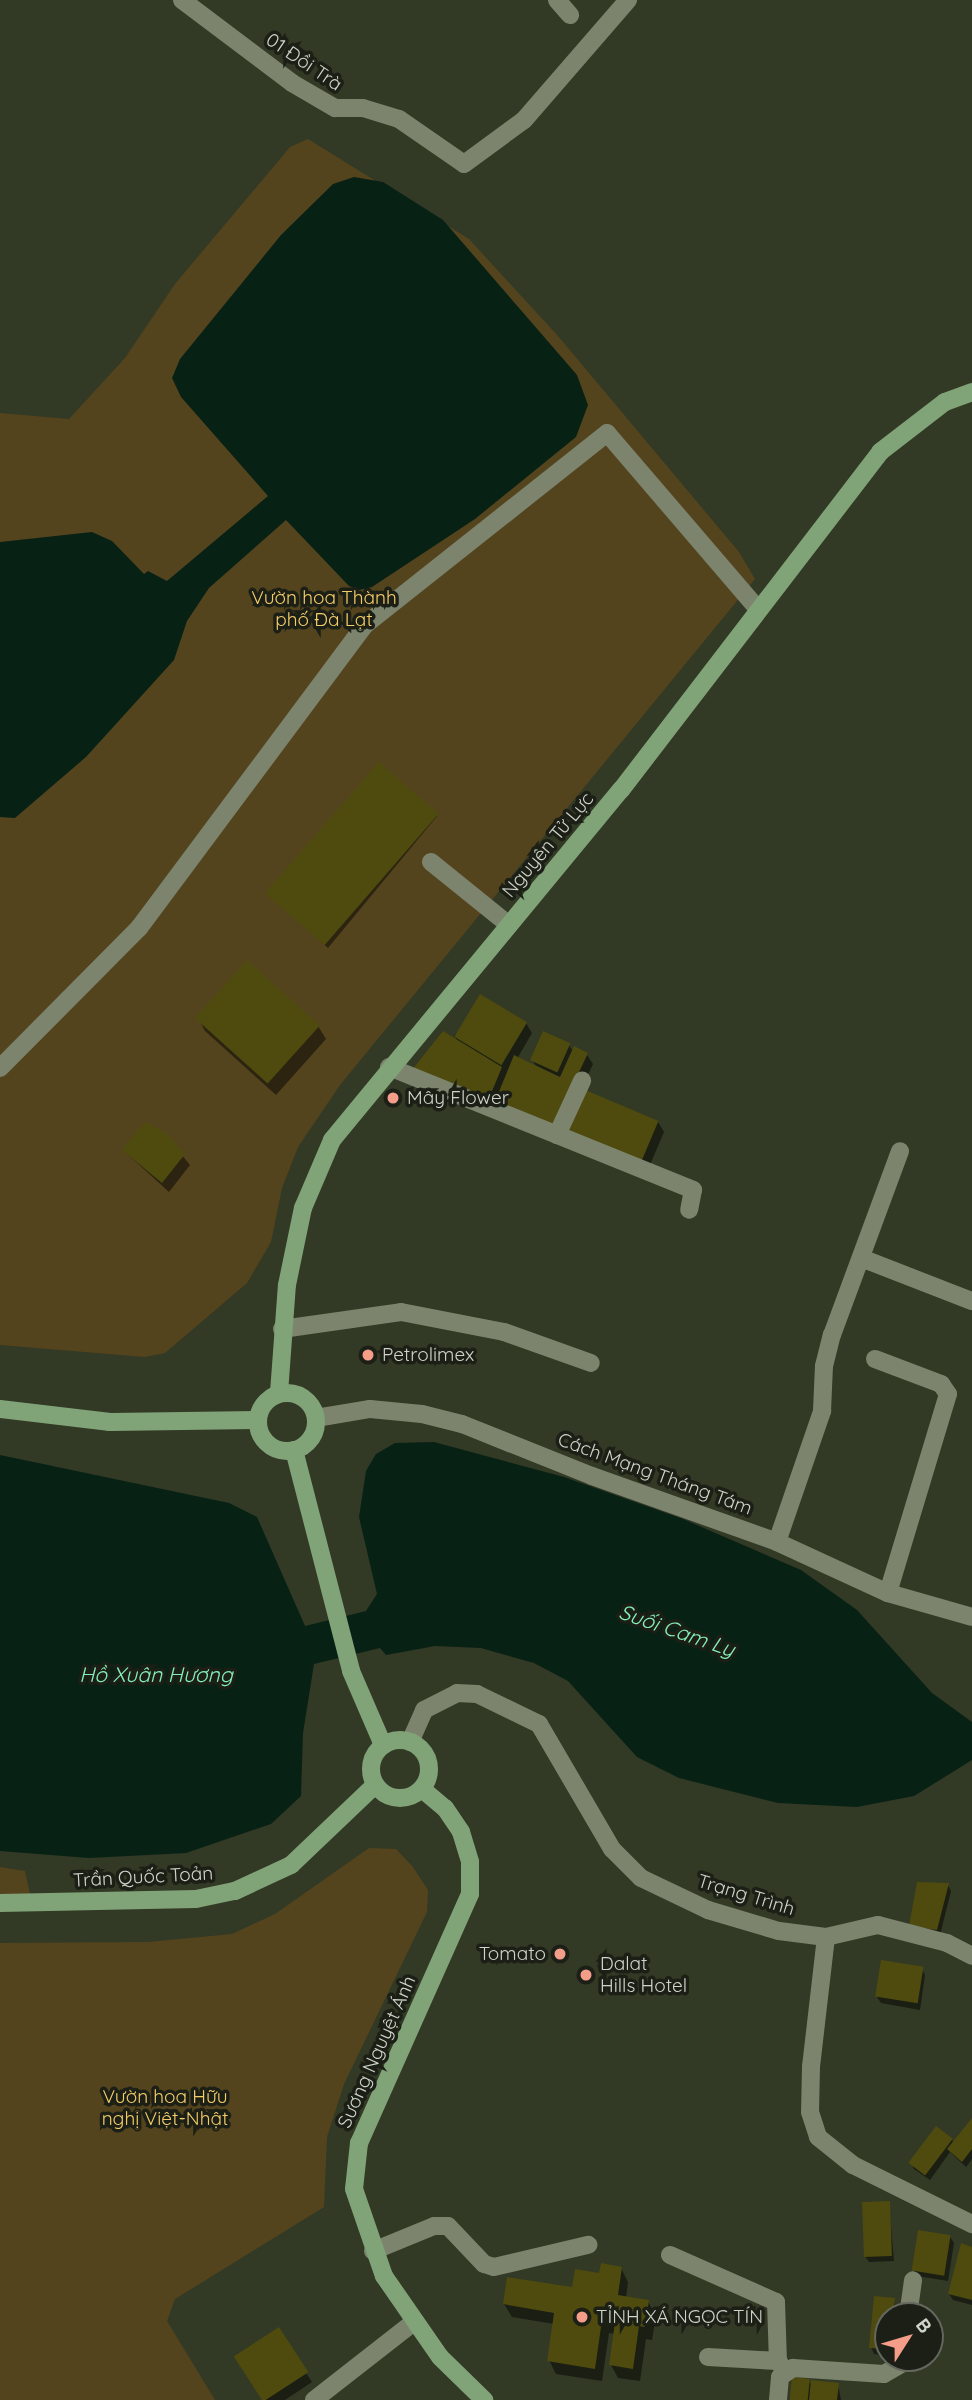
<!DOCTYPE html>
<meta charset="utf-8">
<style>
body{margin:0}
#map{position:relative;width:972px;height:2400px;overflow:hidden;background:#323925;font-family:Quicksand,sans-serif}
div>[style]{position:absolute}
.green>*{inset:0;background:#54441e}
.water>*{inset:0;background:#082115}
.shadow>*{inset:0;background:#0007}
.building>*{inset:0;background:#4f4b0e;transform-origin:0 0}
.minor>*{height:18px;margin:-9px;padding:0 9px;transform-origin:9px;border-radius:9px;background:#7c846e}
.major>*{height:18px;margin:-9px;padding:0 9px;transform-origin:9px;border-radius:9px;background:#81a378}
.major>.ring{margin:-9px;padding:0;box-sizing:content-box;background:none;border:18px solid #81a378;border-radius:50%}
.dots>*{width:19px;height:19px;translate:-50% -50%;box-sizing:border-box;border:4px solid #1b1f16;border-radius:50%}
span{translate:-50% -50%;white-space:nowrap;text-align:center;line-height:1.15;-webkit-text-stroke:7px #1b1f16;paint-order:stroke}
.street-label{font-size:19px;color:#cfd4c8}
.park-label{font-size:19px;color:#f6cd68}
.poi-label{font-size:19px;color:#cfd4c8}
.left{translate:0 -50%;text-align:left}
.right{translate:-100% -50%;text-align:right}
.water-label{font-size:21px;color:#84f1ba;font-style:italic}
.north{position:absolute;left:874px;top:2302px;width:70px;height:70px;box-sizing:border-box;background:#1b1f16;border:2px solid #63675d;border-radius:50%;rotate:53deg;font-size:19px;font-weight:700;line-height:28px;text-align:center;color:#cfd4c8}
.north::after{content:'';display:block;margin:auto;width:24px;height:32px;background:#f49e8a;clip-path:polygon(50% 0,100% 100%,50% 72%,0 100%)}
</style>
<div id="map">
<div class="green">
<div style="clip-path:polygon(308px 139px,469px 239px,558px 336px,739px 552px,755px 579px,340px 1085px,298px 1147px,282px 1188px,271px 1242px,247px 1283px,165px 1353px,145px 1357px,0 1345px,0 413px,69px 419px,125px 358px,175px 284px,290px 147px)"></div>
<div style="clip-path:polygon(369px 1848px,396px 1849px,413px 1867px,428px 1890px,427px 1912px,344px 2084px,327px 2137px,324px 2207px,175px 2299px,167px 2321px,215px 2400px,0 2400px,0 1943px,148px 1942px,232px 1934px,275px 1914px)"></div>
<div style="clip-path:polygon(0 1867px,25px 1871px,30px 1894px,0 1895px)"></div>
</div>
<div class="water">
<div style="clip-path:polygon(354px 177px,383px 182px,443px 220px,577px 375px,588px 405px,576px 437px,475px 519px,372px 587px,359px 590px,349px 586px,286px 520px,209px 588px,187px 621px,174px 660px,86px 757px,15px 818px,0 817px,0 542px,92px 532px,112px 541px,144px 574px,148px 571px,167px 581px,268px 496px,181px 397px,172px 378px,180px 359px,281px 235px,333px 184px)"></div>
<div style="clip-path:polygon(434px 1442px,564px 1477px,683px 1519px,801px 1570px,857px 1610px,932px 1693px,972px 1722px,972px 1760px,914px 1796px,857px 1807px,778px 1803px,679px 1778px,637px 1757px,568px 1681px,534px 1663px,481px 1648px,435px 1646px,386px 1655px,380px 1648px,314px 1664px,303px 1733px,301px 1796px,271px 1824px,186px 1853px,89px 1858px,0 1851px,0 1455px,229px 1503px,257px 1517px,305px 1626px,366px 1611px,377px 1594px,359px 1517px,366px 1471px,376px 1454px,395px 1443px)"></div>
</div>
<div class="shadow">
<div style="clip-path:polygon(438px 815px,328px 948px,268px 895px)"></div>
<div style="clip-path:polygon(198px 1018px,318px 1026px,326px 1039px,276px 1095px,205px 1031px)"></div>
<div style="clip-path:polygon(526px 1023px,532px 1033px,517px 1059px,537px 1068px,533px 1061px,569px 1045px,573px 1052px,587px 1055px,593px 1064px,581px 1090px,658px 1122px,664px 1132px,647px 1172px,494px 1110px,454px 1035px)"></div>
<div style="clip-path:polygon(165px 1134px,190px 1165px,169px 1192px,124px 1151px)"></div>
<div style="clip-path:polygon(948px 1885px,951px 1891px,940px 1935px,914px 1932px)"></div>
<div style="clip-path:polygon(922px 1969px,925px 1975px,920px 2010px,881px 2003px,877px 1997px)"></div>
<div style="clip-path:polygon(972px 2121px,972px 2159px,966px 2167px,950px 2152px,930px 2180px,914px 2169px,911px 2163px,952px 2140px,954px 2143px)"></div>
<div style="clip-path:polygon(889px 2203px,894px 2261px,869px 2262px,865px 2256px)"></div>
<div style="clip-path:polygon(950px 2237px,954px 2243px,948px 2281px,917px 2276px,913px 2269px)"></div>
<div style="clip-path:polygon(972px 2249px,972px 2305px,953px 2300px,949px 2294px)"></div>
<div style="clip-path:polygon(621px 2268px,628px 2282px,626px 2298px,648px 2302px,656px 2315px,652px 2340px,646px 2339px,640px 2381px,618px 2378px,611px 2365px,615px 2334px,609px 2333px,602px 2381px,556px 2374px,549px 2360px,554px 2324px,512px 2317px,504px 2304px,573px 2289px)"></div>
<div style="clip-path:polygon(894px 2300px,897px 2316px,888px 2316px,888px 2355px,874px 2354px,871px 2347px)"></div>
<div style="clip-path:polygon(242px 2366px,306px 2373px,312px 2382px,285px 2400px,264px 2400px)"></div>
<div style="clip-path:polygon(809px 2381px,812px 2386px,838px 2385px,841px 2400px,791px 2400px)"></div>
</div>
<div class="building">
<div style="left:379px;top:762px;width:79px;height:174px;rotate:41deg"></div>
<div style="left:247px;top:960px;width:98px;height:78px;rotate:42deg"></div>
<div style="left:480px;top:994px;width:55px;height:50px;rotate:31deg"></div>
<div style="clip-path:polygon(443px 1031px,502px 1067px,488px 1101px,411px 1071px)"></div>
<div style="left:543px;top:1031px;width:30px;height:32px;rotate:24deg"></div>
<div style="clip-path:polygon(574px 1046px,588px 1053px,553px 1128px,494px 1104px,514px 1055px,560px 1077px)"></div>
<div style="left:583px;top:1089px;width:82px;height:47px;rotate:23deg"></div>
<div style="clip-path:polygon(145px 1122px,166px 1133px,185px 1154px,162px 1183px,122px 1150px)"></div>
<div style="clip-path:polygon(917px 1882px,949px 1883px,937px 1930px,909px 1926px)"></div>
<div style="left:881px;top:1960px;width:43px;height:37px;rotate:9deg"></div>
<div style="clip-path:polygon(972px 2118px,972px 2149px,962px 2162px,947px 2149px)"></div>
<div style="left:936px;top:2126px;width:21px;height:46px;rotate:37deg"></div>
<div style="left:890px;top:2201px;width:55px;height:28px;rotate:88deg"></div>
<div style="left:918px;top:2230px;width:33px;height:41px;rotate:9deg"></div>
<div style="clip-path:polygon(961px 2243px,972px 2247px,972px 2300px,948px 2294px)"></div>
<div style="clip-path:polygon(601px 2263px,622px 2267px,618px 2295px,649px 2300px,645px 2327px,639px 2326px,633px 2369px,609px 2365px,615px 2322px,602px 2320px,595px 2369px,547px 2361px,554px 2313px,503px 2304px,507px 2277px,572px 2287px,575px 2269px,599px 2273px)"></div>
<div style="clip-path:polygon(874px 2296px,895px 2298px,893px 2316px,888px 2316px,888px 2349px,869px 2348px)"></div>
<div style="left:279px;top:2327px;width:54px;height:54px;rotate:57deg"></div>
<div style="left:792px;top:2377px;width:18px;height:23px;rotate:6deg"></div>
<div style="clip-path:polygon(811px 2380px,839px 2383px,837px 2400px,809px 2400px)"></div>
</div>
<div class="minor">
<div style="left:182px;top:0;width:138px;rotate:37deg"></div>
<div style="left:292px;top:83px;width:50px;rotate:30.2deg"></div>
<div style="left:335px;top:108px;width:28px"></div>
<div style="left:363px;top:108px;width:38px;rotate:17deg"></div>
<div style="left:399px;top:119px;width:79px;rotate:34.7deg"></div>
<div style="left:464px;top:164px;width:74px;rotate:-36.3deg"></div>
<div style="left:524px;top:120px;width:159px;rotate:-49.1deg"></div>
<div style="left:557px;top:0;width:20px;rotate:49deg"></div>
<div style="left:431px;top:862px;width:100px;rotate:38.9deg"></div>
<div style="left:389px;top:1067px;width:328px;rotate:22deg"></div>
<div style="left:693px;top:1190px;width:20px;rotate:101deg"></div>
<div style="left:0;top:1068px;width:197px;rotate:-45.2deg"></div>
<div style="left:139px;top:928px;width:378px;rotate:-53.3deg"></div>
<div style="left:365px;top:625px;width:309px;rotate:-38.4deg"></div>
<div style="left:607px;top:433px;width:230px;rotate:49.4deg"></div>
<div style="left:557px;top:1135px;width:60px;rotate:-65.2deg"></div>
<div style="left:861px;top:1258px;width:119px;rotate:21.2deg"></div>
<div style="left:282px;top:1329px;width:120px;rotate:-8.1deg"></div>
<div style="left:401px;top:1312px;width:105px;rotate:11deg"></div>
<div style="left:504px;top:1332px;width:92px;rotate:19.6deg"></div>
<div style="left:875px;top:1359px;width:71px;rotate:20.7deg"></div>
<div style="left:941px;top:1384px;width:12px;rotate:55deg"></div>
<div style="left:948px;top:1394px;width:208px;rotate:106.8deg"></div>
<div style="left:316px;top:1418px;width:55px;rotate:-9.5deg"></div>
<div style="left:370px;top:1409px;width:52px;rotate:5.5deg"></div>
<div style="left:422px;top:1414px;width:41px;rotate:14deg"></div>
<div style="left:462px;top:1424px;width:140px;rotate:21.8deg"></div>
<div style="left:592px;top:1476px;width:196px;rotate:19.6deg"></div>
<div style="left:777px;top:1542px;width:122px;rotate:24.7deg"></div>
<div style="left:888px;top:1593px;width:87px;rotate:15.9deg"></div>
<div style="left:777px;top:1542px;width:139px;rotate:-71deg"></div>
<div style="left:822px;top:1411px;width:45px;rotate:-87.5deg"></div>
<div style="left:824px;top:1366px;width:32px;rotate:-76deg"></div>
<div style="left:832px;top:1335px;width:196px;rotate:-69.7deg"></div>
<div style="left:410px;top:1742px;width:35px;rotate:-66deg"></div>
<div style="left:424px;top:1710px;width:37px;rotate:-27deg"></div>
<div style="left:457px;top:1693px;width:20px;rotate:3deg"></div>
<div style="left:477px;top:1694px;width:69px;rotate:25.8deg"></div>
<div style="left:539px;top:1724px;width:145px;rotate:59.7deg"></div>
<div style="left:612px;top:1849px;width:41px;rotate:45deg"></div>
<div style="left:641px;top:1878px;width:74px;rotate:25.5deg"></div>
<div style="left:708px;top:1910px;width:74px;rotate:16.5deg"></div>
<div style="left:779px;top:1931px;width:47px;rotate:7.3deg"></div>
<div style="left:826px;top:1937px;width:53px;rotate:-13deg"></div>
<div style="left:878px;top:1925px;width:71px;rotate:14.6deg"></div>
<div style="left:947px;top:1943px;width:28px;rotate:27deg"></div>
<div style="left:826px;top:1937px;width:130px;rotate:96.6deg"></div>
<div style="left:811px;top:2066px;width:46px;rotate:91.2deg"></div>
<div style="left:810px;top:2112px;width:26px;rotate:72deg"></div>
<div style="left:818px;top:2137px;width:45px;rotate:38.7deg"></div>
<div style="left:853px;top:2165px;width:133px;rotate:26.4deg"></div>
<div style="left:373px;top:2251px;width:66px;rotate:-22.3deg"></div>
<div style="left:434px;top:2226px;width:14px"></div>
<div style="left:448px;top:2226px;width:52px;rotate:46.5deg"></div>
<div style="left:484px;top:2264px;width:10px;rotate:17deg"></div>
<div style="left:494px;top:2267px;width:97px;rotate:-13.2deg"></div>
<div style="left:670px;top:2255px;width:116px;rotate:23.9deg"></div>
<div style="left:776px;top:2302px;width:59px;rotate:88.1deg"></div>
<div style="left:778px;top:2361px;width:12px;rotate:55deg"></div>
<div style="left:908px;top:2316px;width:36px;rotate:-82deg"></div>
<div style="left:708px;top:2357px;width:70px;rotate:3.3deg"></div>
<div style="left:314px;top:2400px;width:127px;rotate:-38deg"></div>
<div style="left:778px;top:2400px;width:23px;rotate:-85deg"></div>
<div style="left:780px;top:2377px;width:16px;rotate:-35deg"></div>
<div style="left:793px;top:2368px;width:91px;rotate:3.8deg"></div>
<div style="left:884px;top:2374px;width:20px;rotate:-30deg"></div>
<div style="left:901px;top:2364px;width:6px;rotate:-81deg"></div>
</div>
<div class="major">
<div class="ring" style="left:258px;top:1393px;width:40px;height:40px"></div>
<div style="left:279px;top:1393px;width:108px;rotate:-85.8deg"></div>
<div style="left:287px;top:1285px;width:79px;rotate:-78.3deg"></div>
<div style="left:303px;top:1208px;width:74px;rotate:-66.9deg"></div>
<div style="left:332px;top:1140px;width:454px;rotate:-50.5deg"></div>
<div style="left:621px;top:790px;width:426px;rotate:-52.5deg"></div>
<div style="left:880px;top:452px;width:82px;rotate:-37.6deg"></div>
<div style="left:945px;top:402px;width:29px;rotate:-20deg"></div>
<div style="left:0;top:1409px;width:111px;rotate:6.7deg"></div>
<div style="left:110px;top:1422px;width:147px;rotate:-0.8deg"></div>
<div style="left:294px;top:1450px;width:228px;rotate:75.5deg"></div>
<div style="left:351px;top:1671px;width:81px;rotate:66.6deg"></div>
<div class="ring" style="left:371px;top:1740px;width:40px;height:40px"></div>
<div style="left:422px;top:1789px;width:30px;rotate:40deg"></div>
<div style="left:445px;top:1808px;width:29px;rotate:56deg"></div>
<div style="left:461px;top:1832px;width:31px;rotate:73deg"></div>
<div style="left:470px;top:1862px;width:32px;rotate:90deg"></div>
<div style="left:470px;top:1894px;width:273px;rotate:114deg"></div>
<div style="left:359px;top:2143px;width:46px;rotate:96.2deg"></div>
<div style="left:354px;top:2189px;width:92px;rotate:71deg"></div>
<div style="left:384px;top:2276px;width:98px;rotate:55.3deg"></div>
<div style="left:440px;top:2357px;width:62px;rotate:44.3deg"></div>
<div style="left:0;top:1903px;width:196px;rotate:-1.2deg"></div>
<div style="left:196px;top:1899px;width:40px;rotate:-12deg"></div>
<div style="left:235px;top:1891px;width:62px;rotate:-24.9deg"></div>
<div style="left:291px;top:1865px;width:116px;rotate:-43.6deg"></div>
</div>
<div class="dots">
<div style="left:393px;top:1098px;background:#f49e8a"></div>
<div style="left:368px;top:1355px;background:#f49e8a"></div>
<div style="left:560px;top:1954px;background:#f49e8a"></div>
<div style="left:586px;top:1975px;background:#f49e8a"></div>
<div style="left:582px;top:2317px;background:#f49e8a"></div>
</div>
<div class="street-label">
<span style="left:304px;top:62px;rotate:34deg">01 Đồi Trà</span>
<span style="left:548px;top:845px;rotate:-50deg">Nguyên Tử Lực</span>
<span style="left:655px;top:1474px;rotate:20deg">Cách Mạng Tháng Tám</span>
<span style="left:143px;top:1877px;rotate:-3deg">Trần Quốc Toản</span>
<span style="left:746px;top:1895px;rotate:17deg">Trạng Trình</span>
<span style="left:377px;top:2052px;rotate:-66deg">Sương Nguyệt Ánh</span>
</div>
<div class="park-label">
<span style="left:324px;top:609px">Vườn hoa Thành<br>phố Đà Lạt</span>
<span style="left:165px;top:2108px">Vườn hoa Hữu<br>nghị Việt-Nhật</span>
</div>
<div class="poi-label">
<span class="left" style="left:407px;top:1098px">Mây Flower</span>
<span class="left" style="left:382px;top:1355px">Petrolimex</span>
<span class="right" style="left:546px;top:1954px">Tomato</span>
<span class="left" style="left:600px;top:1975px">Dalat<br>Hills Hotel</span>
<span class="left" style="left:596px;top:2317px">TỈNH XÁ NGỌC TÍN</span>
</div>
<div class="water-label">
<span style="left:677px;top:1630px;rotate:19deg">Suối Cam Ly</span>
<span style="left:156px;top:1674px">Hồ Xuân Hương</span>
</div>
<div class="north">B</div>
</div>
